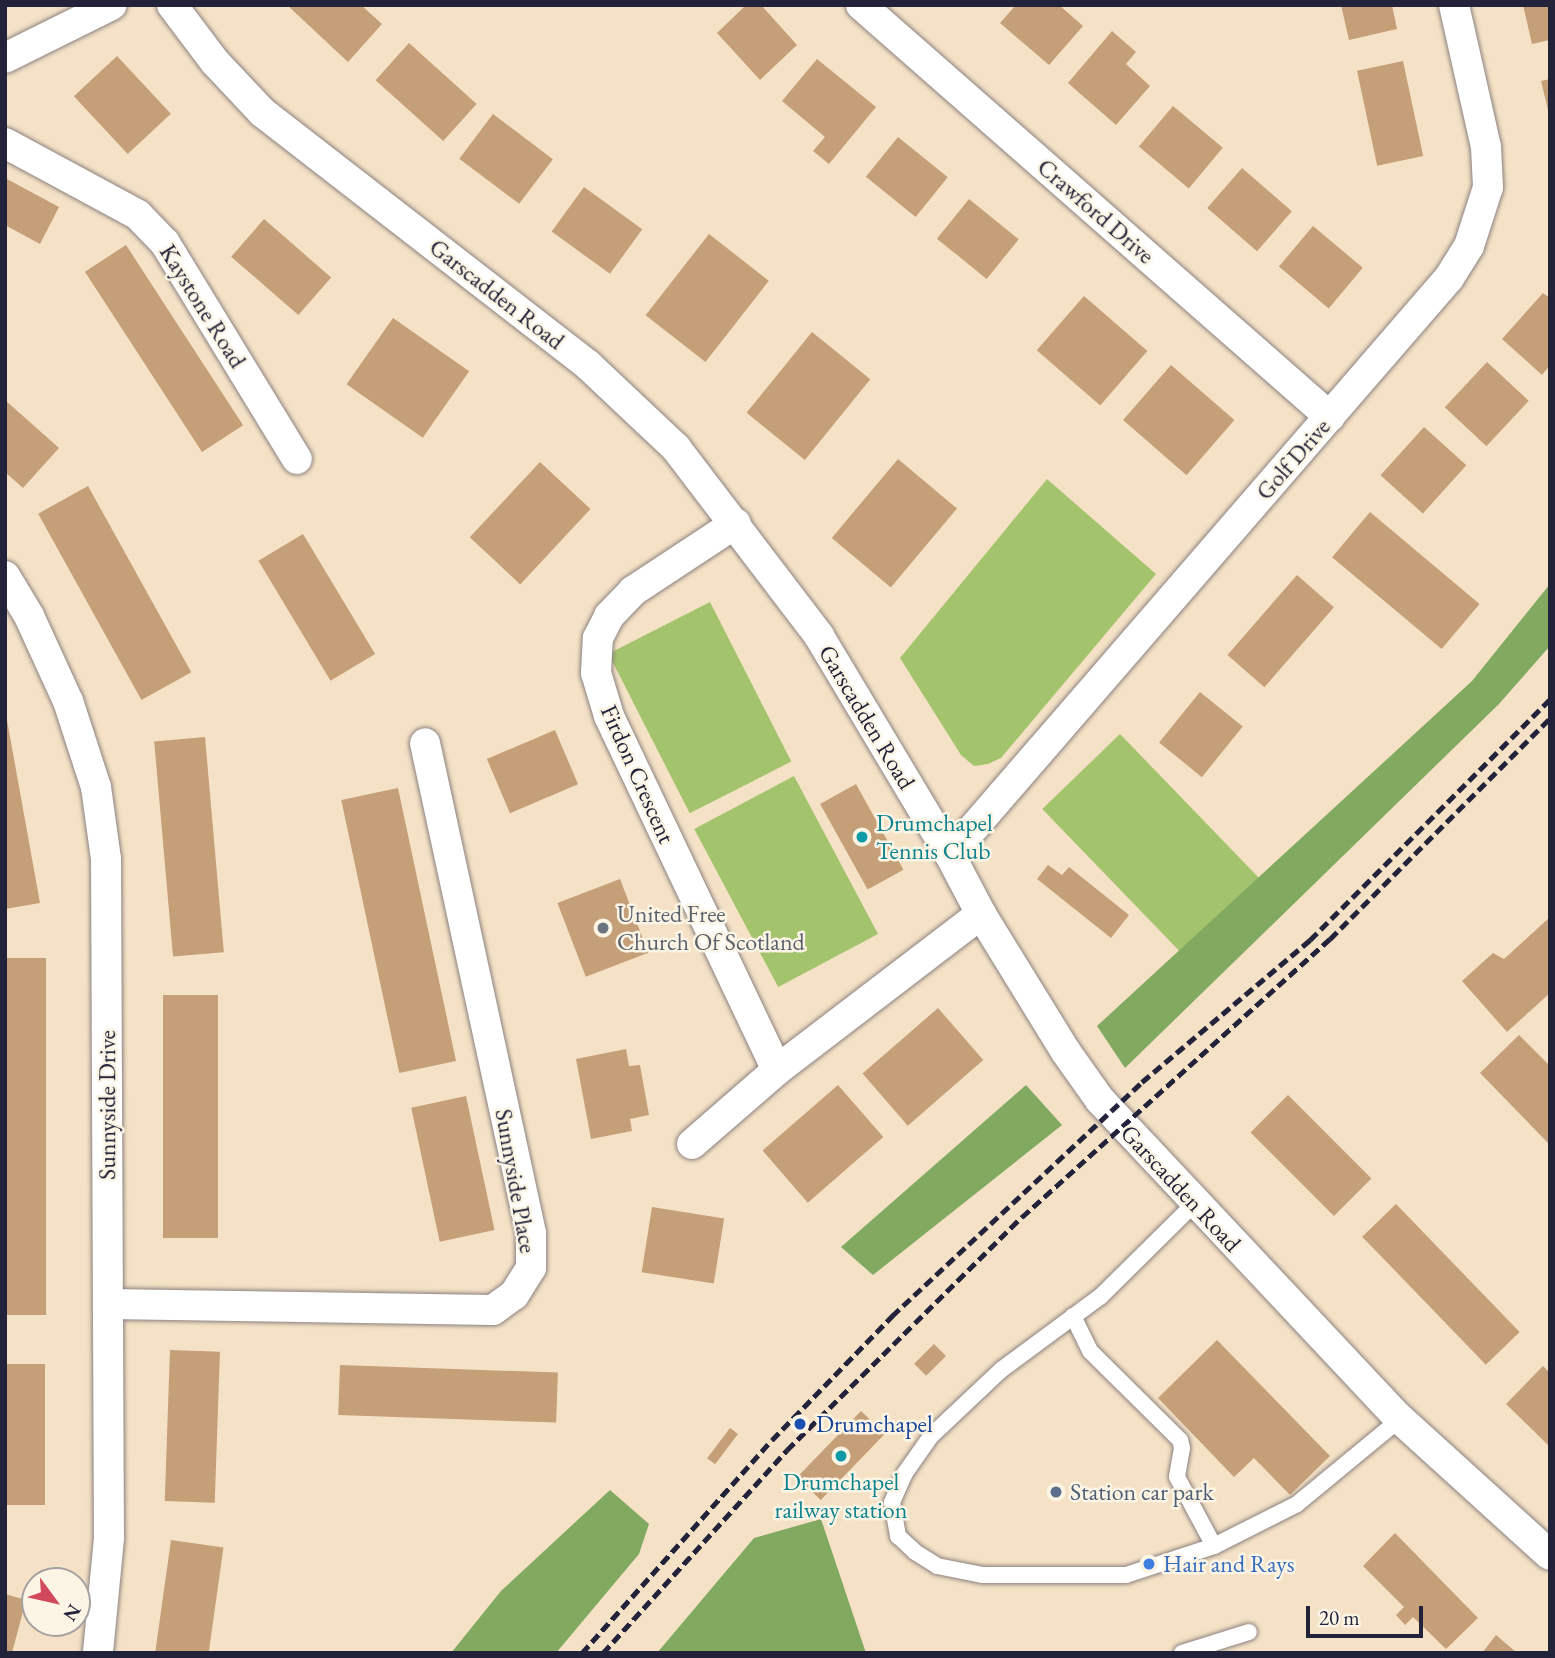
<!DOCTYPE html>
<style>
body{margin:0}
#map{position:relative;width:1555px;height:1658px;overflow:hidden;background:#f5e2c6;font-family:"EB Garamond",serif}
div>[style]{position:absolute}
.green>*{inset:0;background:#a3c36c;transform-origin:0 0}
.forest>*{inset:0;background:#82a960}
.building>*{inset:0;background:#c59f78;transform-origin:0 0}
.roads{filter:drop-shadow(0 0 2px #8c8280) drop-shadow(0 0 2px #8c8280)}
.service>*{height:16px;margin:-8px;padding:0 8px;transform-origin:8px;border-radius:8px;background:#fff}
.minor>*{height:30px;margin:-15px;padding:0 15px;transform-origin:15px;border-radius:15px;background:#fff}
.rail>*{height:5px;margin-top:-2.5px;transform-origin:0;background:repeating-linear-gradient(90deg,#22223b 0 10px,transparent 0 15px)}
.dots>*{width:19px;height:19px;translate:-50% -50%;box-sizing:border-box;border:4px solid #fcf5e5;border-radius:50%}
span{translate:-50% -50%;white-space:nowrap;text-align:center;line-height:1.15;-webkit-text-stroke:5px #fcf5e5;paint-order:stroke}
.street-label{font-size:24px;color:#22223b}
.culture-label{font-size:24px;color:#0d838f}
.left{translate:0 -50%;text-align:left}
.worship-label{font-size:24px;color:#5b616d}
.transit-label{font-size:24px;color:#164399}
.service-label{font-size:24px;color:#4e5e75}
.shop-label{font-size:24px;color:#366cbe}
.frame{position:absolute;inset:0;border:7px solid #22223b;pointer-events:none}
.north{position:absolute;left:21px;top:1567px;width:70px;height:70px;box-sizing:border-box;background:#fcf5e5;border:2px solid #a5a1a1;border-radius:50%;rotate:123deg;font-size:19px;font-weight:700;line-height:28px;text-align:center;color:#22223b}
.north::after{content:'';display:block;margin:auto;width:24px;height:32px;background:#d1495b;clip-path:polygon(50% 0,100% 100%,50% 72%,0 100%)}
.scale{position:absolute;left:1306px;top:1606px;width:117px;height:32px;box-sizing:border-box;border:4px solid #22223b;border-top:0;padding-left:9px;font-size:21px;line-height:24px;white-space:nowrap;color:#22223b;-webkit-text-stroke:5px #fcf5e5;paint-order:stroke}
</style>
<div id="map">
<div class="green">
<div style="clip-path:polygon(1047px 479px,1156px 574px,1001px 758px,988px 764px,974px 766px,961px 755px,900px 658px)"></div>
<div style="left:710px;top:602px;width:179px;height:114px;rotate:63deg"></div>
<div style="left:1120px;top:734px;width:205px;height:108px;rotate:46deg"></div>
<div style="left:794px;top:776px;width:179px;height:113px;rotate:62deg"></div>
</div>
<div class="forest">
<div style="clip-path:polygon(1550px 584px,1550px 646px,1499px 704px,1125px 1068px,1097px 1026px,1472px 681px)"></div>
<div style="clip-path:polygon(1026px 1085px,1062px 1125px,873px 1275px,841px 1247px)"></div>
<div style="clip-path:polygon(610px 1490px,649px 1524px,639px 1554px,556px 1653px,451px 1653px,501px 1591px)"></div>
<div style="clip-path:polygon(821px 1519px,866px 1653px,657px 1653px,754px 1538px)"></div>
</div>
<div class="building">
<div style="clip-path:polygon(287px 5px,361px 5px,382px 24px,348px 62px)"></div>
<div style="clip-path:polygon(746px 5px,761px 5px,797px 45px,760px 80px,717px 33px)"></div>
<div style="clip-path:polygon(1016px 5px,1059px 5px,1083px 26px,1049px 65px,1000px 23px)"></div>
<div style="clip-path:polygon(1341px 5px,1392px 5px,1397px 29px,1349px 40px)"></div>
<div style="clip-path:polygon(1523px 5px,1550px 5px,1550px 40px,1532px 44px)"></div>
<div style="clip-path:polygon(1112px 31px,1136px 52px,1126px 64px,1150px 86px,1116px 125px,1068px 83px)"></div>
<div style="left:409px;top:43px;width:91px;height:50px;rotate:42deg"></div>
<div style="left:117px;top:56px;width:79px;height:59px;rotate:47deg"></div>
<div style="clip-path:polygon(817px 59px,876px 107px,829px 164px,813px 151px,825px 137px,782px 101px)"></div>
<div style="left:1403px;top:61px;width:97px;height:47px;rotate:78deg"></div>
<div style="clip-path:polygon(1550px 79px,1550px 114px,1549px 114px,1541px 81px)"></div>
<div style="left:1173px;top:106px;width:65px;height:53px;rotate:40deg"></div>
<div style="left:493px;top:114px;width:75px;height:56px;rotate:37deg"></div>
<div style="left:898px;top:137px;width:64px;height:51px;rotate:39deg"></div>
<div style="left:1242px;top:168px;width:66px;height:53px;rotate:41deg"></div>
<div style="clip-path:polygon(5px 178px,59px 207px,40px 244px,5px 225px)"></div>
<div style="left:584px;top:187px;width:72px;height:55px;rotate:36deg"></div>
<div style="left:969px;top:199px;width:64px;height:51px;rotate:39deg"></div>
<div style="left:264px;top:219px;width:89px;height:50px;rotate:41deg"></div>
<div style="left:1313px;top:226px;width:65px;height:53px;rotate:40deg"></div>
<div style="left:709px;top:234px;width:76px;height:103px;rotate:38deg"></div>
<div style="left:126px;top:245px;width:215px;height:49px;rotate:57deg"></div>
<div style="clip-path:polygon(1543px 293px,1550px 298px,1550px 365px,1542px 375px,1502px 339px)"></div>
<div style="left:1084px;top:296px;width:84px;height:72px;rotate:41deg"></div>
<div style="left:393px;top:318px;width:93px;height:81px;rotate:35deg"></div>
<div style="left:812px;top:332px;width:75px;height:104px;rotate:39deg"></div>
<div style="left:1487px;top:362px;width:57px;height:62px;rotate:43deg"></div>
<div style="left:1171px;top:365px;width:84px;height:73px;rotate:41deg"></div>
<div style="clip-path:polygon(5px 400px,59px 448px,23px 488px,5px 472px)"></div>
<div style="left:1424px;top:427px;width:57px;height:65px;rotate:42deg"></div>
<div style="left:898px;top:459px;width:77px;height:103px;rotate:40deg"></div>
<div style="left:540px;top:462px;width:69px;height:103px;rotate:43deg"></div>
<div style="left:88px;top:486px;width:213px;height:57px;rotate:61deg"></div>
<div style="left:1370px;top:512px;width:143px;height:59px;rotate:40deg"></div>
<div style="left:303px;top:534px;width:140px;height:52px;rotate:59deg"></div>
<div style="left:1297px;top:575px;width:49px;height:106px;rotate:41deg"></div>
<div style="left:1200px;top:692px;width:55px;height:65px;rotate:39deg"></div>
<div style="clip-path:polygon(5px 709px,40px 903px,5px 909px)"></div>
<div style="left:555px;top:730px;width:59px;height:74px;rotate:67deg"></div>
<div style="left:205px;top:737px;width:216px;height:51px;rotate:85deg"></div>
<div style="left:856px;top:784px;width:98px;height:41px;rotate:61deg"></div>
<div style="left:398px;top:788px;width:279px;height:58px;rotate:78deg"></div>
<div style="clip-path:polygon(1048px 865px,1062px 875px,1069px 867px,1129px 915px,1111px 938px,1037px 879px)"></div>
<div style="left:620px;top:879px;width:79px;height:67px;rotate:69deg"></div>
<div style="clip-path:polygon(1550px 917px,1550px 993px,1507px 1032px,1462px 981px,1493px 953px,1504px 959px)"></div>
<div style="left:5px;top:958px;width:41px;height:357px"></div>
<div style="left:163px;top:995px;width:55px;height:243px"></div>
<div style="left:938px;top:1008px;width:69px;height:100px;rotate:49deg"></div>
<div style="clip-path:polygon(1519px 1035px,1550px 1066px,1550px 1145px,1480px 1073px)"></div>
<div style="clip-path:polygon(626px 1049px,629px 1066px,640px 1065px,649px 1115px,630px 1119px,632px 1131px,591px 1139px,576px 1059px)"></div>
<div style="left:838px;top:1085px;width:69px;height:100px;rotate:49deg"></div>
<div style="left:1288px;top:1095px;width:118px;height:53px;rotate:45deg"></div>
<div style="left:466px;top:1096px;width:137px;height:56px;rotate:78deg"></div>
<div style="left:1396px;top:1204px;width:178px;height:47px;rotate:46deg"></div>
<div style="left:652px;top:1207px;width:73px;height:66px;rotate:9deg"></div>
<div style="clip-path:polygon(1217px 1340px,1330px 1456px,1290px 1495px,1254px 1458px,1234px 1477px,1158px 1398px)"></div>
<div style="left:934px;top:1344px;width:17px;height:28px;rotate:45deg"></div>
<div style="left:170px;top:1350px;width:50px;height:151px;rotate:2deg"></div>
<div style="left:5px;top:1364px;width:40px;height:141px"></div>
<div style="left:340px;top:1365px;width:218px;height:50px;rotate:2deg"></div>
<div style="clip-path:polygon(1543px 1366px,1550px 1373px,1550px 1447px,1506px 1404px)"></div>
<div style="left:861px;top:1411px;width:33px;height:92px;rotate:44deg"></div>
<div style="left:730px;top:1428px;width:10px;height:38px;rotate:37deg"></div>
<div style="clip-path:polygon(1395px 1533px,1478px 1618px,1446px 1649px,1413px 1617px,1405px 1625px,1396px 1615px,1404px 1607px,1363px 1566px)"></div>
<div style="left:171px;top:1540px;width:53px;height:114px;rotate:8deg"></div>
<div style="clip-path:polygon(5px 1594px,26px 1600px,12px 1653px,5px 1653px)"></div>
<div style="clip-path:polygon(1496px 1635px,1517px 1653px,1482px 1653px)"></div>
</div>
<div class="roads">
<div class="service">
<div style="left:1194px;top:1204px;width:131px;rotate:135.3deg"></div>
<div style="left:1101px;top:1296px;width:124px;rotate:143.5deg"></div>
<div style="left:1001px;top:1370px;width:96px;rotate:136.7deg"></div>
<div style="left:931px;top:1436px;width:45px;rotate:125.1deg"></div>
<div style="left:905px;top:1473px;width:32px;rotate:114deg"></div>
<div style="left:892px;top:1502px;width:35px;rotate:80deg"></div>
<div style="left:898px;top:1536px;width:23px;rotate:43deg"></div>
<div style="left:915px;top:1552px;width:26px;rotate:32deg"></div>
<div style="left:937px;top:1566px;width:47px;rotate:11.1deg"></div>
<div style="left:983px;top:1575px;width:143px"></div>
<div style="left:1126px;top:1575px;width:93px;rotate:-18.2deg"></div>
<div style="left:1214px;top:1546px;width:93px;rotate:-26.8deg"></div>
<div style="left:1297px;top:1504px;width:134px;rotate:-39.5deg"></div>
<div style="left:1073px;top:1316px;width:39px;rotate:64deg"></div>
<div style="left:1090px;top:1351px;width:127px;rotate:44.7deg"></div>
<div style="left:1180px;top:1440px;width:8px;rotate:76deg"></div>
<div style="left:1182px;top:1448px;width:29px;rotate:100deg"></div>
<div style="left:1177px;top:1477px;width:78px;rotate:61.8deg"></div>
<div style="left:1182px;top:1653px;width:70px;rotate:-17.4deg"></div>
</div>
<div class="minor">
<div style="left:172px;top:5px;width:71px;rotate:53deg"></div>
<div style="left:215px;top:62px;width:69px;rotate:46.8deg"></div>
<div style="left:262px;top:112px;width:413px;rotate:37.8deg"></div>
<div style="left:588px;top:365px;width:121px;rotate:43.3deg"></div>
<div style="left:676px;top:448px;width:236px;rotate:52.7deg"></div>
<div style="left:819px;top:636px;width:255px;rotate:59.1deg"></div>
<div style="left:950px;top:855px;width:67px;rotate:62.3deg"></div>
<div style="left:981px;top:914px;width:162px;rotate:58.4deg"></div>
<div style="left:1066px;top:1052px;width:59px;rotate:54.7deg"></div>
<div style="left:1100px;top:1100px;width:438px;rotate:46.8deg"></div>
<div style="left:1400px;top:1419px;width:202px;rotate:42.2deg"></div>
<div style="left:861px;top:5px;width:624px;rotate:41.3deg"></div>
<div style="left:5px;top:58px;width:119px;rotate:-26.4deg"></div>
<div style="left:5px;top:143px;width:151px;rotate:28.4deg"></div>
<div style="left:138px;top:215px;width:39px;rotate:46deg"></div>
<div style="left:165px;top:243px;width:253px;rotate:58.6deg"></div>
<div style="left:5px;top:576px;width:47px;rotate:59deg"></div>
<div style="left:29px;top:616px;width:94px;rotate:65.4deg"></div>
<div style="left:68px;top:701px;width:90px;rotate:72deg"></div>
<div style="left:96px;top:787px;width:73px;rotate:82.1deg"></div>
<div style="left:106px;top:859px;width:679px;rotate:89.75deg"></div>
<div style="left:109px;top:1538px;width:116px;rotate:95.5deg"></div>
<div style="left:950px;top:855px;width:763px;rotate:-49.15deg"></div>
<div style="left:1449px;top:278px;width:38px;rotate:-58deg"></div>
<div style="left:1469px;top:246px;width:62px;rotate:-72.1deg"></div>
<div style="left:1488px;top:187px;width:40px;rotate:-92.9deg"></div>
<div style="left:1486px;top:147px;width:146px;rotate:-102.7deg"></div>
<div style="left:777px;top:1070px;width:257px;rotate:-37.4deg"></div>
<div style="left:692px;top:1144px;width:113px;rotate:-41deg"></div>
<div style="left:777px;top:1070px;width:392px;rotate:-115.4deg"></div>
<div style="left:609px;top:716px;width:45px;rotate:-106.8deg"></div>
<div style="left:596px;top:673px;width:35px;rotate:-87deg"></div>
<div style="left:598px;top:638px;width:25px;rotate:-63deg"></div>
<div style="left:609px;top:616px;width:35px;rotate:-46deg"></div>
<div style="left:633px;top:591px;width:123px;rotate:-33.4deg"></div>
<div style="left:108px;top:1304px;width:385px;rotate:0.9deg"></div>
<div style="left:493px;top:1310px;width:26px;rotate:-36deg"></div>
<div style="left:514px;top:1295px;width:32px;rotate:-58deg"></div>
<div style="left:531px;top:1268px;width:35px;rotate:-90deg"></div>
<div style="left:531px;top:1233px;width:501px;rotate:-102.21deg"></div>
</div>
</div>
<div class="rail">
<div style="left:582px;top:1653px;width:285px;rotate:-48.3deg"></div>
<div style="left:772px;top:1440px;width:173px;rotate:-45.9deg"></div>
<div style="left:892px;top:1316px;width:342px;rotate:-43.1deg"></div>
<div style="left:1142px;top:1082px;width:220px;rotate:-40.2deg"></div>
<div style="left:1310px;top:940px;width:340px;rotate:-45.1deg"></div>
<div style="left:603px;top:1653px;width:274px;rotate:-47.8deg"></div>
<div style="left:787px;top:1450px;width:331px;rotate:-44.8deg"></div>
<div style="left:1022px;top:1217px;width:415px;rotate:-42.1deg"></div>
<div style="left:1330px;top:939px;width:312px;rotate:-45.1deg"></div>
</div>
<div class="dots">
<div style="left:862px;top:837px;background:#0f9aa8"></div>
<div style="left:603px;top:928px;background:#6b7280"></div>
<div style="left:800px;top:1424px;background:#1a4fb4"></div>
<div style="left:841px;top:1456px;background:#0f9aa8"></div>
<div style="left:1056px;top:1492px;background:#5c6f8a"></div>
<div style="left:1149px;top:1564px;background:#3f7fe0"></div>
</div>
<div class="street-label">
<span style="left:1096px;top:211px;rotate:41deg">Crawford Drive</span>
<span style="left:497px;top:294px;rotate:38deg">Garscadden Road</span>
<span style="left:203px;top:306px;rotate:58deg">Kaystone Road</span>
<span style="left:1293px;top:459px;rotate:-49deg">Golf Drive</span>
<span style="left:867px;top:717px;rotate:59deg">Garscadden Road</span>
<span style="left:638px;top:774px;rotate:66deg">Firdon Crescent</span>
<span style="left:107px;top:1105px;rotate:-90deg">Sunnyside Drive</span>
<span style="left:516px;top:1181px;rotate:80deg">Sunnyside Place</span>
<span style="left:1181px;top:1188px;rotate:47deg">Garscadden Road</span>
</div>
<div class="culture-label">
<span class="left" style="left:876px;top:837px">Drumchapel<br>Tennis Club</span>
<span style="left:841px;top:1496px">Drumchapel<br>railway station</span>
</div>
<div class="worship-label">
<span class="left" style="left:617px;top:928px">United Free<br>Church Of Scotland</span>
</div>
<div class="transit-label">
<span class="left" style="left:816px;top:1424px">Drumchapel</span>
</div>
<div class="service-label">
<span class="left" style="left:1070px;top:1492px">Station car park</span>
</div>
<div class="shop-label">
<span class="left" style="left:1163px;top:1564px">Hair and Rays</span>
</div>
<div class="frame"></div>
<div class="north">N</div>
<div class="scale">20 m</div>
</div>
